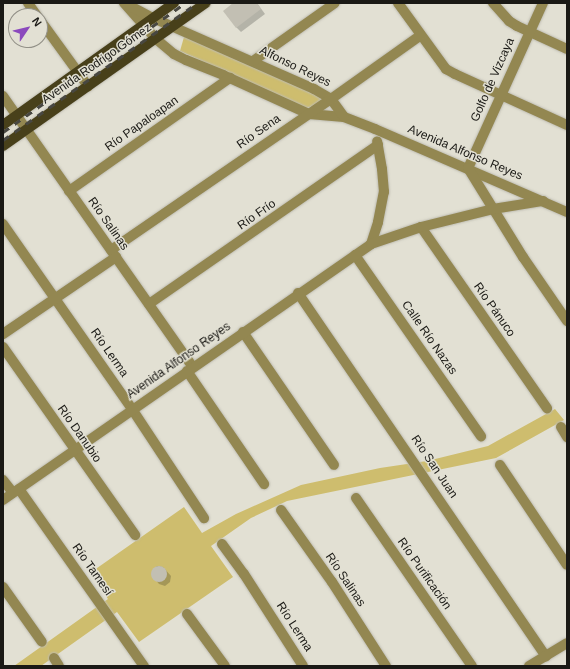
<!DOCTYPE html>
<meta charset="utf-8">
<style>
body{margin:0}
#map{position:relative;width:570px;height:669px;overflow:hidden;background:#e2e0d3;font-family:Arial,sans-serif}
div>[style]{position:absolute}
.green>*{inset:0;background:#cebd6e}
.shadow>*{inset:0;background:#0003}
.building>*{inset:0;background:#c2bfb3}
.round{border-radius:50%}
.roads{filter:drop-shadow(0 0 1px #bebcb1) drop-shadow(0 0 1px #bebcb1)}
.minor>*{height:10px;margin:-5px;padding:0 5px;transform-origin:5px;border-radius:5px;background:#938751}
.major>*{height:10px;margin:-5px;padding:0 5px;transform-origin:5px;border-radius:5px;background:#48401a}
.rail>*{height:2.5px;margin-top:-1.25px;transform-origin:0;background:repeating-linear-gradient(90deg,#484741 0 7px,transparent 0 14px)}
span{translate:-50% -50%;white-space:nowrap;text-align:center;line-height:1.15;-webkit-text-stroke:3px #e2e0d3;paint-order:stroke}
.street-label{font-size:12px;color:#1a1915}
.frame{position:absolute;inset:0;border:4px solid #1a1915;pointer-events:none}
.north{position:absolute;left:8px;top:8px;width:40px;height:40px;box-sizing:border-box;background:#e2e0d3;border:1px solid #929087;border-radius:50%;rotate:55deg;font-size:11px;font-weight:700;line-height:16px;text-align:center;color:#1a1915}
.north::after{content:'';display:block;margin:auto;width:14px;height:18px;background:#8b49bd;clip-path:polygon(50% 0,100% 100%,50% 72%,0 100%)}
</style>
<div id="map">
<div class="green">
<div style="clip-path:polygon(190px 35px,323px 97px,318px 104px,307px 108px,180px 51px,184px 37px)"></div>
<div style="clip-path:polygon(555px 409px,564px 420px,496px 458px,287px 501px,251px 518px,211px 546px,233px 577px,139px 642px,117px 612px,41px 666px,14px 666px,108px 599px,90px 573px,184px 507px,202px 533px,236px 514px,301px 485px,380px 468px,427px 461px,488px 446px)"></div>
</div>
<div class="shadow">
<div style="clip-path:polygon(235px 3px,257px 3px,265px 14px,241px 32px,236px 27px)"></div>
<div style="clip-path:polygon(157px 566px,163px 567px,171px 576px,170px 582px,165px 586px,159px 584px,152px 575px,153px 570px)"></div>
</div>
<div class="building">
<div style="clip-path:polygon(233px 3px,257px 3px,261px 9px,236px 28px,223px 11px)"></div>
<div class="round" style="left:151px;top:566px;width:16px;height:16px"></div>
</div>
<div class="roads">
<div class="minor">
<div style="left:28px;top:3px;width:16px;rotate:55deg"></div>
<div style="left:124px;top:3px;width:48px;rotate:48.4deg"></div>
<div style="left:156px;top:39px;width:23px;rotate:40deg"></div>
<div style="left:174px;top:54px;width:13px;rotate:27deg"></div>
<div style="left:186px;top:60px;width:40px;rotate:22deg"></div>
<div style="left:223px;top:75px;width:94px;rotate:24.4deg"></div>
<div style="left:309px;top:114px;width:35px;rotate:5deg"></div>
<div style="left:344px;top:117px;width:33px;rotate:21deg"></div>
<div style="left:375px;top:129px;width:209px;rotate:23.4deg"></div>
<div style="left:398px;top:3px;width:82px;rotate:54deg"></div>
<div style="left:446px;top:69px;width:10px;rotate:29deg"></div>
<div style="left:455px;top:74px;width:123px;rotate:24.5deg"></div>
<div style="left:493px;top:3px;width:24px;rotate:48deg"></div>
<div style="left:509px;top:21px;width:9px;rotate:32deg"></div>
<div style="left:517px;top:26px;width:55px;rotate:24.7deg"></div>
<div style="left:543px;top:3px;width:181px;rotate:114.4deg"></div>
<div style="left:468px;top:168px;width:105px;rotate:58.3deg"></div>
<div style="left:523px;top:257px;width:78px;rotate:55.5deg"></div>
<div style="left:130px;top:6px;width:26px;rotate:28deg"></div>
<div style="left:153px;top:18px;width:176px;rotate:23.8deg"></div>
<div style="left:314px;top:89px;width:20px;rotate:30deg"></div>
<div style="left:331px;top:99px;width:22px;rotate:54deg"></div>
<div style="left:40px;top:20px;width:82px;rotate:54deg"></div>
<div style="left:253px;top:61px;width:100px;rotate:-35.3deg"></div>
<div style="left:3px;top:96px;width:331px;rotate:55deg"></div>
<div style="left:69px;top:191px;width:197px;rotate:-35.1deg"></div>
<div style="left:3px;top:224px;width:226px;rotate:55.1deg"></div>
<div style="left:132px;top:409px;width:131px;rotate:56.6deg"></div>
<div style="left:421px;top:227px;width:221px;rotate:55.2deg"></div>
<div style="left:371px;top:244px;width:23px;rotate:-72deg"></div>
<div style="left:378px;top:222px;width:31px;rotate:-79deg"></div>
<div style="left:384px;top:192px;width:23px;rotate:-95deg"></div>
<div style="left:382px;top:169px;width:28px;rotate:-100deg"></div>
<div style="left:111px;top:250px;width:267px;rotate:-34.5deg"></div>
<div style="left:331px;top:99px;width:110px;rotate:-35.4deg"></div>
<div style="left:355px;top:255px;width:221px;rotate:55.2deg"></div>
<div style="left:298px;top:293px;width:440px;rotate:55.7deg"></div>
<div style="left:149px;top:304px;width:279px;rotate:-34.8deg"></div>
<div style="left:243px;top:332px;width:161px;rotate:55.6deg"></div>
<div style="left:3px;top:334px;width:137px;rotate:-34.3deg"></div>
<div style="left:3px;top:347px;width:230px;rotate:54.9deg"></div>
<div style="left:187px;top:371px;width:137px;rotate:55.7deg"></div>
<div style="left:561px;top:427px;width:12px;rotate:59deg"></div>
<div style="left:500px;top:465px;width:120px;rotate:56.2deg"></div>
<div style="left:3px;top:480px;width:16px;rotate:52deg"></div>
<div style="left:19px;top:489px;width:217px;rotate:54.8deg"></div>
<div style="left:356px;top:498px;width:204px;rotate:55.4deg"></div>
<div style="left:3px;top:500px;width:448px;rotate:-34.8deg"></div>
<div style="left:371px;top:244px;width:53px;rotate:-18.8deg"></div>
<div style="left:421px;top:227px;width:74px;rotate:-14deg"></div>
<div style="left:493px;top:209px;width:51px;rotate:-9.1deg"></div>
<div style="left:281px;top:510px;width:88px;rotate:54.7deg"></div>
<div style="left:332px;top:582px;width:100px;rotate:57.3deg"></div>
<div style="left:222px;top:544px;width:37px;rotate:54deg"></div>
<div style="left:244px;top:574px;width:109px;rotate:57.3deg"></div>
<div style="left:3px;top:587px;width:67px;rotate:54.7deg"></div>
<div style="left:187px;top:614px;width:64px;rotate:53.8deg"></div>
<div style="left:54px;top:658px;width:9px;rotate:58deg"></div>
<div style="left:529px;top:666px;width:44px;rotate:-31.2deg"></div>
</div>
<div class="major">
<div style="left:3px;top:125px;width:210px;rotate:-35.5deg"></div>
<div style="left:3px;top:146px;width:248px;rotate:-35.2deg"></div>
</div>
</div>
<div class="rail">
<div style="left:3px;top:132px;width:223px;rotate:-35.3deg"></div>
<div style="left:3px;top:140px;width:237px;rotate:-35.2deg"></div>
</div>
<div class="street-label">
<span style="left:97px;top:64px;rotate:-35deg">Avenida Rodrigo Gómez</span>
<span style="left:295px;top:67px;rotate:26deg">Alfonso Reyes</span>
<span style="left:493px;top:80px;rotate:-66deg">Golfo de Vizcaya</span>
<span style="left:142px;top:124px;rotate:-35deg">Río Papaloapan</span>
<span style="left:259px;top:132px;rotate:-35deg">Río Sena</span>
<span style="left:465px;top:153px;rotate:23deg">Avenida Alfonso Reyes</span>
<span style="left:257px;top:215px;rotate:-35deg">Río Frío</span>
<span style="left:108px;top:224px;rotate:55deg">Río Salinas</span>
<span style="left:494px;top:310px;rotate:55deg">Río Pánuco</span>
<span style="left:429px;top:338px;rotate:55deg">Calle Río Nazas</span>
<span style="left:109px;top:353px;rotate:55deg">Río Lerma</span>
<span style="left:179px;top:361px;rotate:-35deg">Avenida Alfonso Reyes</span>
<span style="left:79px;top:434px;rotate:55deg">Río Danubio</span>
<span style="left:434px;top:467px;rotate:56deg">Río San Juan</span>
<span style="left:92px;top:570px;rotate:55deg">Río Tamesí</span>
<span style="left:424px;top:574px;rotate:55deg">Río Purificación</span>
<span style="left:345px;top:580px;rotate:56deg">Río Salinas</span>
<span style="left:294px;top:627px;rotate:57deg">Río Lerma</span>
</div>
<div class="frame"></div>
<div class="north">N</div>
</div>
